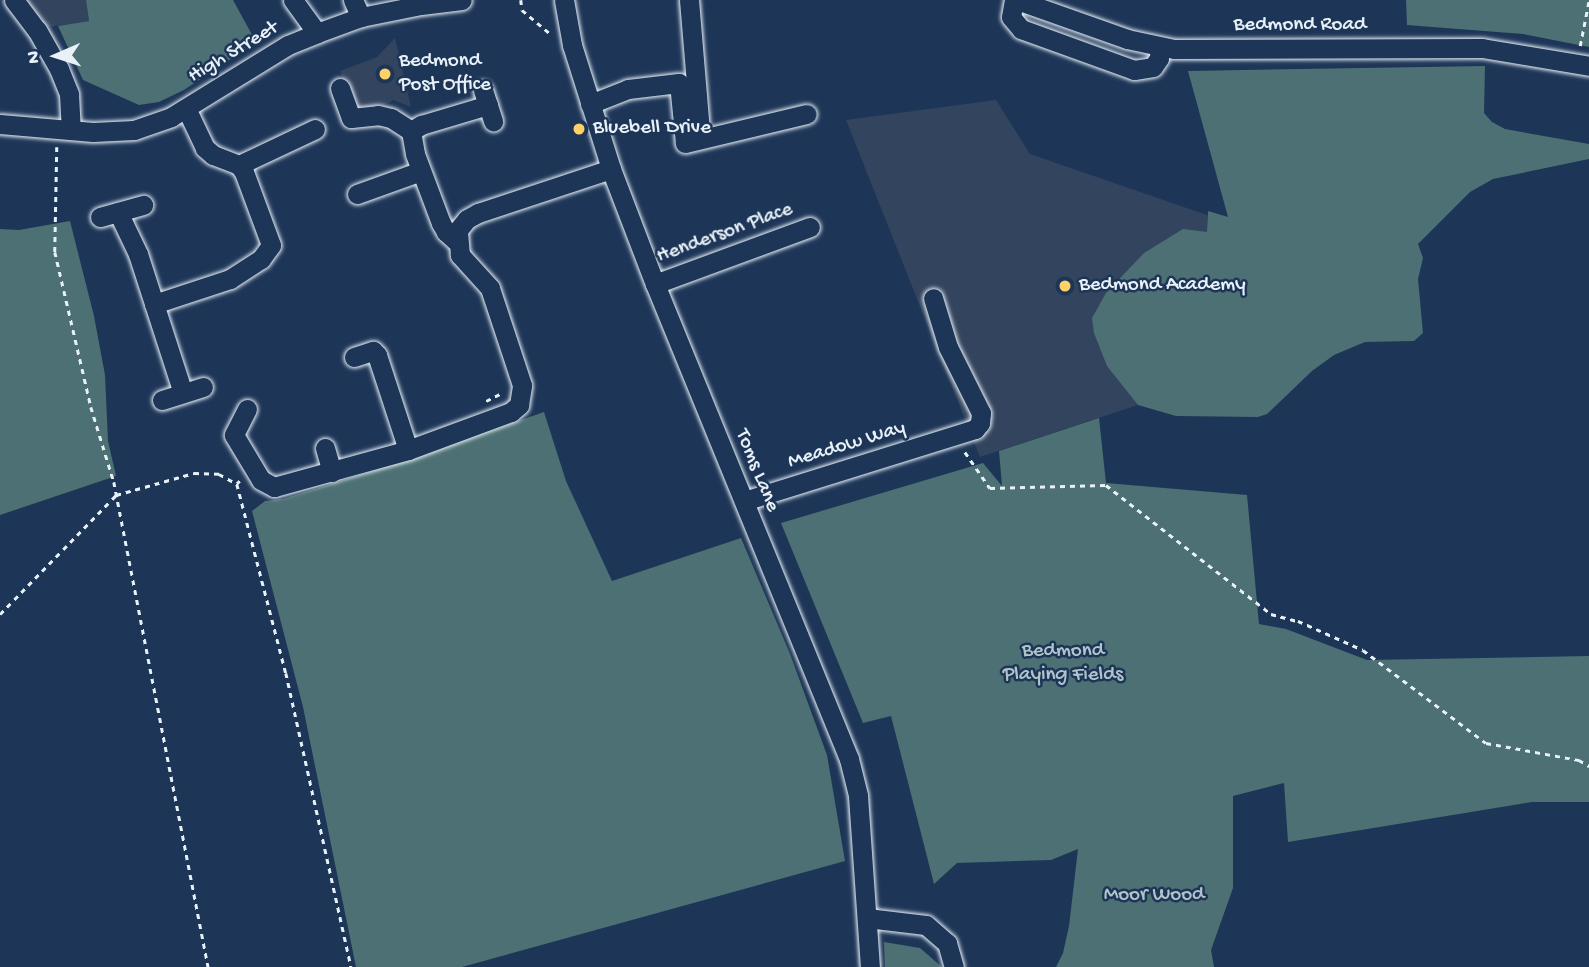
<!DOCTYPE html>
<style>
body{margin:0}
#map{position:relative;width:1589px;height:967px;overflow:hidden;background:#1d3557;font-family:"Gochi Hand",sans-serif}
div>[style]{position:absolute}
.built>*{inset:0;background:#33445e}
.green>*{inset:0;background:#4c7073}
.path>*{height:2.5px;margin-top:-1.25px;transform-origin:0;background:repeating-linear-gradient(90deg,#e8f1f8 0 5px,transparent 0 10px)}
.roads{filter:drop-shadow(0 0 2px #e8f1f8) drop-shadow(0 0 2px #e8f1f8)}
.minor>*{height:19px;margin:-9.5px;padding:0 9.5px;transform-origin:9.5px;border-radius:9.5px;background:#1d3557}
.dots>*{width:19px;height:19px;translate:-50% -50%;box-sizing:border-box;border:4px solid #1d3557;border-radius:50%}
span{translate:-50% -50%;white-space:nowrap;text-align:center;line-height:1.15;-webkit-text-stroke:5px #1d3557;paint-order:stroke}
.street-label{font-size:21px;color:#e8f1f8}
.poi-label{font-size:21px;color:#e8f1f8}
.left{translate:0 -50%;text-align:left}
.park-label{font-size:21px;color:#b1c4c9}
.north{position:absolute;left:21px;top:21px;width:70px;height:70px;-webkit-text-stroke:5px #1d3557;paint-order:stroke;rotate:267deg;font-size:19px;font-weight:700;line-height:28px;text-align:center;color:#e8f1f8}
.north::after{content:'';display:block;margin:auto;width:24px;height:32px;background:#e8f1f8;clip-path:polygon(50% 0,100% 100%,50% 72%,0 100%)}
</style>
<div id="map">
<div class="built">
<div style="clip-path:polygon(24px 0,86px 0,89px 21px,42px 28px)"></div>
<div style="clip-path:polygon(395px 38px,411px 107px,393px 100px,389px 103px,354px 110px,340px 71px,377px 57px)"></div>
<div style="clip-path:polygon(996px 100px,1030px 154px,1207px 215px,1208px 232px,1238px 372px,980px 457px,846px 120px)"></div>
</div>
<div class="green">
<div style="clip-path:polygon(86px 0,233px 0,256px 42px,184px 90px,159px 102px,139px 105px,83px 80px,58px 26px,89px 21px)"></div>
<div style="clip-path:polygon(1406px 0,1589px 0,1589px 47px,1523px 34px,1407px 25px)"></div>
<div style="clip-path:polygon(1485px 66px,1484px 113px,1492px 122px,1505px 129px,1589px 144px,1589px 159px,1493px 179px,1470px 192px,1418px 244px,1423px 258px,1418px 279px,1423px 333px,1414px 341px,1365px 342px,1334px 355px,1312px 371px,1267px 414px,1258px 417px,1176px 416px,1138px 405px,1107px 366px,1094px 333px,1092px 318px,1106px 293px,1144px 253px,1183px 229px,1207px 232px,1208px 211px,1228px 217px,1188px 71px)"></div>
<div style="clip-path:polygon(70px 221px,94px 316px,105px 375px,108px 441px,116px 476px,0 515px,0 229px,19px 230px)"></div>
<div style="clip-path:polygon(544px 412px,566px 481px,612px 581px,741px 538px,790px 654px,827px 755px,845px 861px,462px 967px,356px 967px,303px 707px,252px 511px,265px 501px,283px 499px,364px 474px)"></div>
<div style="clip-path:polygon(1099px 418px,1106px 483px,1247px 495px,1259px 624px,1286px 629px,1367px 660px,1589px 656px,1589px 802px,1532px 802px,1288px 842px,1284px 783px,1233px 796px,1233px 888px,1211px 950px,1214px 967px,1056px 967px,1063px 953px,1069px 926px,1078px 849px,1051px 860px,957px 863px,934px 884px,891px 716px,863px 723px,781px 523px,983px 463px,1002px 486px,999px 451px)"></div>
<div style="clip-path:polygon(884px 942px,920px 948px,942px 967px,885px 967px)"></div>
</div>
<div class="path">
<div style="left:521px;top:0;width:10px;rotate:84deg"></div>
<div style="left:522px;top:10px;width:38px;rotate:40deg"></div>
<div style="left:1580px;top:46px;width:47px;rotate:-78.9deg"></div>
<div style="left:57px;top:147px;width:105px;rotate:91.1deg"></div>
<div style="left:55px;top:252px;width:159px;rotate:76.9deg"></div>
<div style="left:91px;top:407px;width:78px;rotate:73deg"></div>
<div style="left:114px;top:482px;width:494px;rotate:79deg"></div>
<div style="left:486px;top:401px;width:18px;rotate:-27deg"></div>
<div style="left:965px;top:452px;width:44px;rotate:55.2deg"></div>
<div style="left:990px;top:488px;width:116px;rotate:-1.5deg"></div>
<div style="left:1106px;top:485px;width:209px;rotate:38deg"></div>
<div style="left:1271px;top:614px;width:28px;rotate:15deg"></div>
<div style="left:1298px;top:621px;width:71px;rotate:24deg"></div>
<div style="left:1363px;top:650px;width:154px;rotate:37.1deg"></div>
<div style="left:1486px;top:743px;width:95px;rotate:10.4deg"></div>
<div style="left:1579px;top:760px;width:12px;rotate:31deg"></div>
<div style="left:240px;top:481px;width:4px;rotate:135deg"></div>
<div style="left:237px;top:484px;width:195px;rotate:75.5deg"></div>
<div style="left:286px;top:673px;width:301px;rotate:77.5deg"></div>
<div style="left:0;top:614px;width:166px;rotate:-45.7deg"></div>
<div style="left:116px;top:495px;width:81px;rotate:-15.8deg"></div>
<div style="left:194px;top:473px;width:25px;rotate:2deg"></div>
<div style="left:219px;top:474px;width:21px;rotate:29deg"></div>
</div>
<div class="roads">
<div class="minor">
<div style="left:14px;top:0;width:38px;rotate:53deg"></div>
<div style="left:37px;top:30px;width:45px;rotate:60.6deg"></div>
<div style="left:59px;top:69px;width:27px;rotate:68deg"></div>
<div style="left:69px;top:94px;width:36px;rotate:87deg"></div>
<div style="left:293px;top:0;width:41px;rotate:54deg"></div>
<div style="left:353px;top:0;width:19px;rotate:65deg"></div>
<div style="left:564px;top:0;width:46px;rotate:79.9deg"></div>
<div style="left:572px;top:45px;width:130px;rotate:72.5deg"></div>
<div style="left:611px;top:169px;width:123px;rotate:69.1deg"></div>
<div style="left:655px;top:284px;width:513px;rotate:67.78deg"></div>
<div style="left:849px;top:759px;width:38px;rotate:76deg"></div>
<div style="left:858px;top:796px;width:171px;rotate:86deg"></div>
<div style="left:689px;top:0;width:132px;rotate:85.2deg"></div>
<div style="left:1014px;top:0;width:17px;rotate:100deg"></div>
<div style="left:1011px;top:17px;width:16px;rotate:50deg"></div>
<div style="left:1021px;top:29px;width:120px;rotate:19.9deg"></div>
<div style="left:1134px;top:70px;width:19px;rotate:-9deg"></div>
<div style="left:1153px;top:67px;width:11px;rotate:-56deg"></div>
<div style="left:1159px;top:58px;width:11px;rotate:-85deg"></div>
<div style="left:1017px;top:0;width:117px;rotate:19.5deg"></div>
<div style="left:1127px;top:39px;width:48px;rotate:12deg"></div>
<div style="left:1174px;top:49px;width:308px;rotate:-0.2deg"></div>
<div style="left:1482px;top:48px;width:109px;rotate:9.5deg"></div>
<div style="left:340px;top:88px;width:32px;rotate:70deg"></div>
<div style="left:351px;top:118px;width:27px;rotate:-6deg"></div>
<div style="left:378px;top:115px;width:13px;rotate:13deg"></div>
<div style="left:391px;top:118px;width:24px;rotate:33deg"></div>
<div style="left:411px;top:131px;width:23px;rotate:80deg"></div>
<div style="left:415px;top:154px;width:74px;rotate:69.4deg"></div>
<div style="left:441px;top:223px;width:10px;rotate:61deg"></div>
<div style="left:446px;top:232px;width:13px;rotate:42deg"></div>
<div style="left:483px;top:90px;width:33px;rotate:72deg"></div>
<div style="left:590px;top:104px;width:41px;rotate:-21.5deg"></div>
<div style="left:628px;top:89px;width:51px;rotate:-6.7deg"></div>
<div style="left:679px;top:83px;width:60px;rotate:84.3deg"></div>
<div style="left:685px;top:143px;width:125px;rotate:-13.4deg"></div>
<div style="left:0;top:124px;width:93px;rotate:4.9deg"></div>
<div style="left:93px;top:132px;width:41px;rotate:-2.8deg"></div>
<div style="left:134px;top:130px;width:39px;rotate:-19deg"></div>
<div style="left:171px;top:117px;width:137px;rotate:-31.6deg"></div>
<div style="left:288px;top:45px;width:31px;rotate:-22deg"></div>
<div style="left:317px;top:33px;width:47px;rotate:-20deg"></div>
<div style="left:361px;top:17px;width:61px;rotate:-11.3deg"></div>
<div style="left:421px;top:5px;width:41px;rotate:-7deg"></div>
<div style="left:411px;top:131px;width:12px;rotate:-31deg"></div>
<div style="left:421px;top:125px;width:70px;rotate:-16.6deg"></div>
<div style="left:239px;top:165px;width:84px;rotate:-25.3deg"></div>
<div style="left:357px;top:194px;width:68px;rotate:-19.8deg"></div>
<div style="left:118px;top:212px;width:47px;rotate:64.5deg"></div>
<div style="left:138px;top:254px;width:146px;rotate:72.1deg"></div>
<div style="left:100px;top:217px;width:45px;rotate:-15.6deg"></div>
<div style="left:655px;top:284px;width:165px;rotate:-20.2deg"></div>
<div style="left:154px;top:304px;width:80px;rotate:-18.2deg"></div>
<div style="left:230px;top:279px;width:37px;rotate:-33deg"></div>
<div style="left:261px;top:259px;width:17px;rotate:-54deg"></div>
<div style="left:271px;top:245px;width:78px;rotate:-110.3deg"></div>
<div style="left:244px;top:172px;width:9px;rotate:-126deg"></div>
<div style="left:239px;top:165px;width:28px;rotate:-159deg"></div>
<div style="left:213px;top:155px;width:11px;rotate:-139deg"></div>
<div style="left:205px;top:148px;width:44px;rotate:-115.4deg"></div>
<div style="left:354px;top:357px;width:20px;rotate:-18deg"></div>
<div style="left:373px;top:351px;width:6px;rotate:45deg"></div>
<div style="left:377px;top:355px;width:100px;rotate:71.9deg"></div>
<div style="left:162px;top:400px;width:43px;rotate:-17.6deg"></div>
<div style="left:247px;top:409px;width:29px;rotate:117deg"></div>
<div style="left:234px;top:435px;width:52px;rotate:59deg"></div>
<div style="left:261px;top:480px;width:15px;rotate:28deg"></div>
<div style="left:274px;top:487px;width:139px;rotate:-15.4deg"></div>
<div style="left:408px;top:450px;width:110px;rotate:-20.3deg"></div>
<div style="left:511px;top:412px;width:11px;rotate:-41deg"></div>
<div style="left:519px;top:405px;width:20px;rotate:-81deg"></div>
<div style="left:522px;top:385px;width:102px;rotate:-108.3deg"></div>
<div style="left:490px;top:288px;width:45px;rotate:-132.3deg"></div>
<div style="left:460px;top:255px;width:25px;rotate:-95deg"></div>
<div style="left:458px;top:230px;width:14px;rotate:-51deg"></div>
<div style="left:467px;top:219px;width:13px;rotate:-29deg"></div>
<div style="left:478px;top:213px;width:140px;rotate:-18.3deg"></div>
<div style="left:325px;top:448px;width:25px;rotate:74deg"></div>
<div style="left:744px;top:501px;width:242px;rotate:-17.3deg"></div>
<div style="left:975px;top:429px;width:8px;rotate:-50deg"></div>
<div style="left:980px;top:423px;width:10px;rotate:-84deg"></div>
<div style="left:981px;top:413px;width:74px;rotate:-116.6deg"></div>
<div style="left:948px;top:347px;width:51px;rotate:-107deg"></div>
<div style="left:867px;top:918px;width:59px;rotate:6.8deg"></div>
<div style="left:926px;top:925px;width:28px;rotate:41deg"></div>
<div style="left:947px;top:943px;width:25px;rotate:74deg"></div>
</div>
</div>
<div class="dots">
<div style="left:385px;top:74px;background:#ffd166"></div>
<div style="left:579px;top:129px;background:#ffd166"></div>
<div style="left:1065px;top:286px;background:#ffd166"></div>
</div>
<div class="street-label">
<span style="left:1300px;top:26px">Bedmond Road</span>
<span style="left:234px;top:53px;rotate:-31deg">High Street</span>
<span style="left:725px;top:234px;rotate:-20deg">Henderson Place</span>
<span style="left:847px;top:446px;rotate:-17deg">Meadow Way</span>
<span style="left:756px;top:471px;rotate:68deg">Toms Lane</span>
</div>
<div class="poi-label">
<span class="left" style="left:399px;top:74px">Bedmond<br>Post Office</span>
<span class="left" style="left:593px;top:129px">Bluebell Drive</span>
<span class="left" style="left:1079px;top:286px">Bedmond Academy</span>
</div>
<div class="park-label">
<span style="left:1063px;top:664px">Bedmond<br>Playing Fields</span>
<span style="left:1154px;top:896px">Moor Wood</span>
</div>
<div class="north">N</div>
</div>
